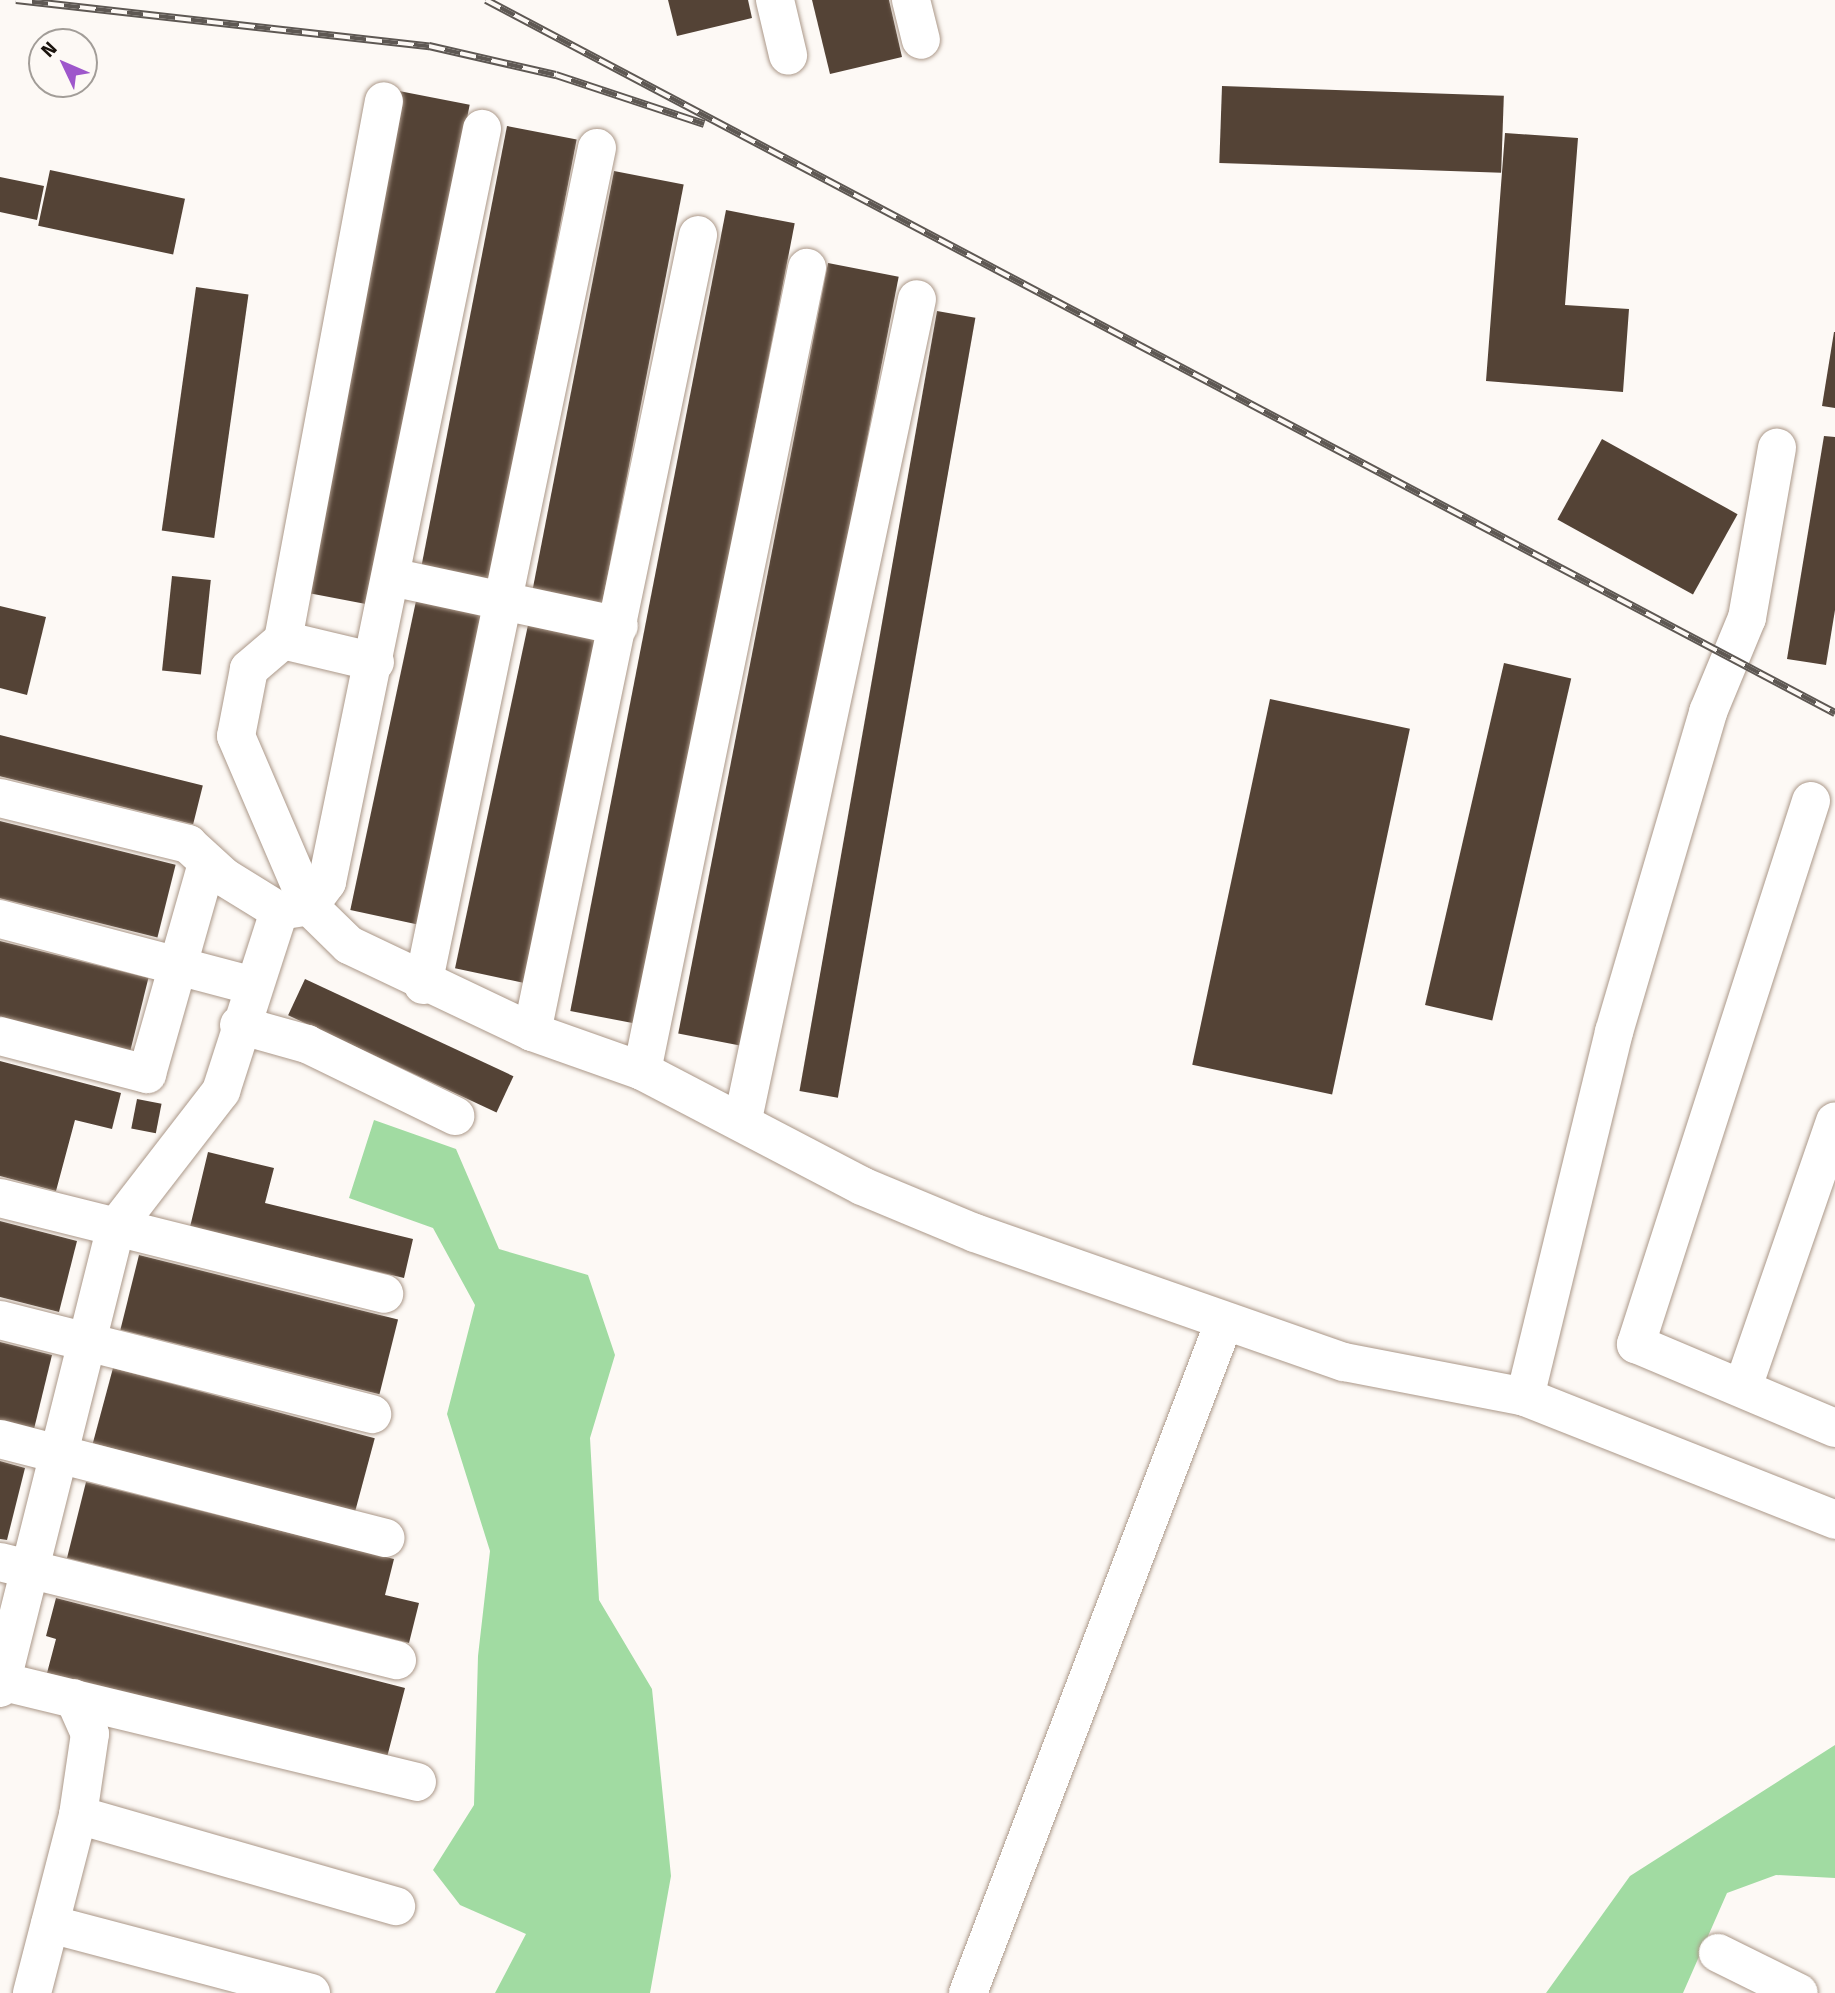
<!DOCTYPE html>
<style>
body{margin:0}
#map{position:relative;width:1835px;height:1993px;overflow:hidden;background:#fdf9f5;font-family:"Fira Sans",sans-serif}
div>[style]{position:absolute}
.forest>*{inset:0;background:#a1dba2}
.building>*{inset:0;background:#544336;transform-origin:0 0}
.roads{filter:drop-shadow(0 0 2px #ab9889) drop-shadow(0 0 2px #ab9889)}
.minor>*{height:38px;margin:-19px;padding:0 19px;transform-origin:19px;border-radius:19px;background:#fff}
.rail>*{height:8px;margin-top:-4px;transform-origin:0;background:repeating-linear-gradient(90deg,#fdf9f5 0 16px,#5e5853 0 32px);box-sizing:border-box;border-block:2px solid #5e5853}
span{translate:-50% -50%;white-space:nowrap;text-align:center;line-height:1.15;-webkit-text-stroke:7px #fdf9f5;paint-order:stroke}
.north{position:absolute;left:28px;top:28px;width:70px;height:70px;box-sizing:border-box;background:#fdf9f5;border:2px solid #a29d98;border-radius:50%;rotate:314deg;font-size:19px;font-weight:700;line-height:28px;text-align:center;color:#1a130d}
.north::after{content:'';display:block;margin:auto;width:24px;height:32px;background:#9e57cb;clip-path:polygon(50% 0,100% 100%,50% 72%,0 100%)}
</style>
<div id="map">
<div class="forest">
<div style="clip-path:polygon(374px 1120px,456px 1149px,499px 1249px,588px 1275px,615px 1355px,590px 1438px,599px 1600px,652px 1689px,671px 1876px,650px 1993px,495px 1993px,526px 1934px,460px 1905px,433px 1870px,474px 1805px,478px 1656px,490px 1551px,447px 1414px,475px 1305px,433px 1228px,349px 1198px)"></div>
<div style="clip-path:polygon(1835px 1745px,1835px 1878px,1776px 1875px,1727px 1893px,1683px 1993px,1546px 1993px,1630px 1876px)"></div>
</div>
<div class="building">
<div style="clip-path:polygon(668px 0,748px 0,752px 18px,677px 36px)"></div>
<div style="clip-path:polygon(812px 0,889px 0,902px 57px,830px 74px)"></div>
<div style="left:1222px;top:86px;width:282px;height:77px;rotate:2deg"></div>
<div style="left:399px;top:91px;width:72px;height:510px;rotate:11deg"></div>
<div style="left:507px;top:126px;width:71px;height:451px;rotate:11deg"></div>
<div style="clip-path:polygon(1505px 133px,1578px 138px,1565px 305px,1629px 309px,1623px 392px,1486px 381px)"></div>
<div style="left:50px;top:170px;width:138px;height:57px;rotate:12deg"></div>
<div style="left:614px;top:171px;width:71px;height:429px;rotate:11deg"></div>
<div style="clip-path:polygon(0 177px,44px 186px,37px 220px,0 212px)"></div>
<div style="left:726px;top:210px;width:70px;height:816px;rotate:11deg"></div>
<div style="left:828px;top:263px;width:72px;height:785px;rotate:11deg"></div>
<div style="left:196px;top:287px;width:53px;height:246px;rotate:8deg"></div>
<div style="left:937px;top:311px;width:39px;height:792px;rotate:10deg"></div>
<div style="clip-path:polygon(1834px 332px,1835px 332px,1835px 408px,1822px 406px)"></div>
<div style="clip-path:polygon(1824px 436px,1835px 437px,1835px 610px,1826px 665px,1787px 659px)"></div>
<div style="left:1602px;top:439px;width:155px;height:92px;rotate:29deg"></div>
<div style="left:172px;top:576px;width:39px;height:95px;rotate:6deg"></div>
<div style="left:416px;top:601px;width:70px;height:316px;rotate:12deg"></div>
<div style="clip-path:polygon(0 606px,46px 617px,27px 695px,0 688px)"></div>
<div style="left:528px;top:625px;width:72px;height:351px;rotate:12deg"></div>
<div style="left:1504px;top:663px;width:69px;height:351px;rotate:13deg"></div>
<div style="left:1270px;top:699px;width:143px;height:374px;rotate:12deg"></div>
<div style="left:0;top:735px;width:209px;height:40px;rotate:14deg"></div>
<div style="left:0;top:821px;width:181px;height:75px;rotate:14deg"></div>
<div style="left:0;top:941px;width:153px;height:75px;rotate:14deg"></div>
<div style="left:305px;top:979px;width:230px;height:40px;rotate:25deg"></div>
<div style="clip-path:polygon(0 1061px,121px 1093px,112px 1129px,75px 1120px,56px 1191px,0 1176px)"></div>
<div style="left:137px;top:1099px;width:25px;height:30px;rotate:11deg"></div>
<div style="clip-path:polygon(208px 1152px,274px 1168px,265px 1203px,413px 1239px,404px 1278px,190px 1227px)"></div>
<div style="clip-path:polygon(0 1221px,77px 1241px,59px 1312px,0 1297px)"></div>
<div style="left:139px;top:1255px;width:267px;height:77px;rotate:14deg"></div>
<div style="clip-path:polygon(0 1342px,52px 1355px,34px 1429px,0 1420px)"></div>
<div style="left:113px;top:1368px;width:271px;height:78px;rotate:15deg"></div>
<div style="clip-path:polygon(0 1461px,25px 1468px,7px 1540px,0 1539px)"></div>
<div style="clip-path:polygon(86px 1482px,394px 1559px,385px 1595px,419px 1603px,409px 1643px,67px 1558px)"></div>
<div style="clip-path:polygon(56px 1598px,405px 1688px,386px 1761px,47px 1673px,56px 1639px,46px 1636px)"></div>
</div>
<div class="roads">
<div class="minor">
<div style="left:775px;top:0;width:57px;rotate:76.7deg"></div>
<div style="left:911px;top:0;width:41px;rotate:76deg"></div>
<div style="left:391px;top:577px;width:233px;rotate:12.1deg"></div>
<div style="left:283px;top:640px;width:45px;rotate:139.5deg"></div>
<div style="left:249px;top:669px;width:68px;rotate:101deg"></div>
<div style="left:236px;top:736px;width:185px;rotate:66.8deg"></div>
<div style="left:309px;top:906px;width:56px;rotate:44.3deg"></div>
<div style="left:349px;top:945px;width:203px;rotate:25.4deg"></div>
<div style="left:532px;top:1032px;width:117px;rotate:19.5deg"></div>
<div style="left:642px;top:1071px;width:248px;rotate:27.6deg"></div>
<div style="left:862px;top:1186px;width:122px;rotate:22.6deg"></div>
<div style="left:975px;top:1233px;width:391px;rotate:19.3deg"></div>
<div style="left:1344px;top:1362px;width:184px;rotate:10.9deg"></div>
<div style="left:1525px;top:1397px;width:334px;rotate:21.6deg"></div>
<div style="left:375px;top:662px;width:95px;rotate:-166.6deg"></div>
<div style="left:283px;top:640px;width:548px;rotate:-79.39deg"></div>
<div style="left:0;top:798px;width:194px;rotate:13.7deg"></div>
<div style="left:188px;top:844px;width:49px;rotate:42.5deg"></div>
<div style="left:224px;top:877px;width:65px;rotate:31.7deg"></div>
<div style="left:279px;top:911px;width:30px;rotate:-9deg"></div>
<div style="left:309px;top:906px;width:30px;rotate:-53deg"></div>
<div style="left:327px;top:882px;width:769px;rotate:-78.37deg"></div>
<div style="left:1811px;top:801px;width:571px;rotate:107.86deg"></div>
<div style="left:1636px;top:1344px;width:216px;rotate:22.9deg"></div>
<div style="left:0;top:919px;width:259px;rotate:14.8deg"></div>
<div style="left:423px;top:985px;width:855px;rotate:-78.26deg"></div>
<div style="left:239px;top:1025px;width:71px;rotate:15.6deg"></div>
<div style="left:307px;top:1044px;width:165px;rotate:25.9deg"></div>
<div style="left:532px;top:1032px;width:814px;rotate:-78.23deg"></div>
<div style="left:0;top:1036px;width:152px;rotate:14.5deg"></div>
<div style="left:147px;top:1074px;width:219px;rotate:-74.1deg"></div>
<div style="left:642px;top:1071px;width:820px;rotate:-78.39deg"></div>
<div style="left:743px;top:1119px;width:838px;rotate:-78.02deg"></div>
<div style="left:0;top:1198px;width:396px;rotate:14deg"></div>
<div style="left:0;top:1320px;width:384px;rotate:14.2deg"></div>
<div style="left:1743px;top:1387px;width:281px;rotate:-70.9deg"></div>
<div style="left:1525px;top:1397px;width:376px;rotate:-76.3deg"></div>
<div style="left:1614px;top:1032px;width:334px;rotate:-73.6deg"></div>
<div style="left:1708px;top:712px;width:102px;rotate:-67.5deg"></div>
<div style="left:1747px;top:618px;width:173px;rotate:-80deg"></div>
<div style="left:0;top:1439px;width:398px;rotate:14.4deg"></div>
<div style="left:0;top:1562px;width:409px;rotate:13.9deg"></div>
<div style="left:0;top:1681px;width:429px;rotate:13.6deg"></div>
<div style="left:0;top:1688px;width:475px;rotate:-75.9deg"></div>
<div style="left:116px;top:1227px;width:172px;rotate:-52.3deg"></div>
<div style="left:221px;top:1091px;width:189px;rotate:-72.1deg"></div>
<div style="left:78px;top:1815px;width:331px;rotate:16deg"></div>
<div style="left:50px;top:1924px;width:270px;rotate:14.8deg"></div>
<div style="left:1718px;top:1953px;width:90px;rotate:26.3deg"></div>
<div style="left:32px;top:1993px;width:184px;rotate:-75.5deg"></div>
<div style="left:78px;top:1815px;width:82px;rotate:-81.6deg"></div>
<div style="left:90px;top:1734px;width:39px;rotate:-114deg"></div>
<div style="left:968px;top:1993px;width:715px;rotate:-69.11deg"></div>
</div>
</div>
<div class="rail">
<div style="left:16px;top:0;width:416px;rotate:6.4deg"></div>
<div style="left:429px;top:46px;width:130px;rotate:12.9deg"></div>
<div style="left:556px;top:75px;width:156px;rotate:18.3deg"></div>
<div style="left:486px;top:0;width:1526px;rotate:27.86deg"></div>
</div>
<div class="north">N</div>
</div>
